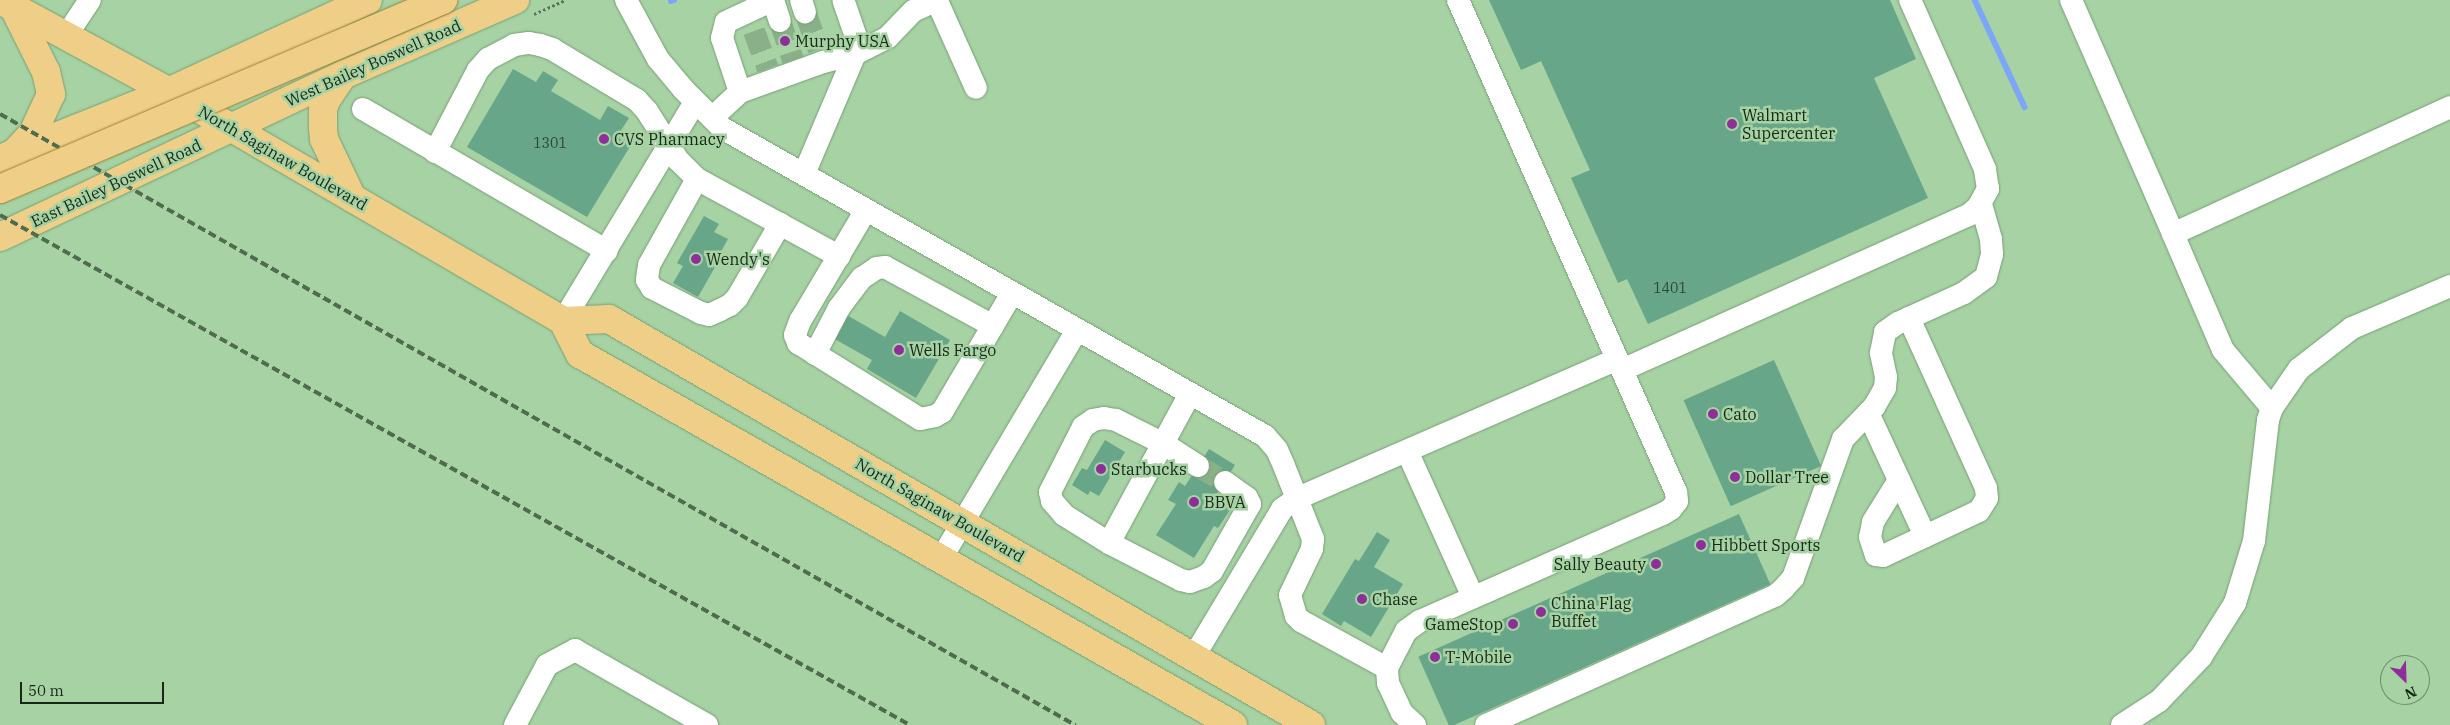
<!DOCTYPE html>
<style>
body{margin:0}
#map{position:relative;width:2450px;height:725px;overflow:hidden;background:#a6d2a4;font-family:"IBM Plex Serif",serif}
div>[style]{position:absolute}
.stream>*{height:5.5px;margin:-2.75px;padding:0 2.75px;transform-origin:2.75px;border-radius:2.75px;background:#7ca6fa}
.building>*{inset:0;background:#67a689;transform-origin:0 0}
.minor-tunnel>*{height:22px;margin-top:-11px;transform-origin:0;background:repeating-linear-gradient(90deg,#89b088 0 22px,transparent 0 33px)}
.path>*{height:3px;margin-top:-1.5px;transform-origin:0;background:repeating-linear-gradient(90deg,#577556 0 2.5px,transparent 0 5px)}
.roads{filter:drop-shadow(0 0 1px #76a074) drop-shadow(0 0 1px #76a074)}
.minor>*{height:22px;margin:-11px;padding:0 11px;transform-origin:11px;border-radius:11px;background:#fff}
.major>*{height:28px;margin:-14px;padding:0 14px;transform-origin:14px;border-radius:14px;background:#efcf88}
.rail>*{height:4px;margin-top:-2px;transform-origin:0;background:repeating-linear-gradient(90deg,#506c4f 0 8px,transparent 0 12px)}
.bridges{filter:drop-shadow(0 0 1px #9c802d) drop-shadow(0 0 1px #9c802d)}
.major-bridge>*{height:28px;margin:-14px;padding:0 14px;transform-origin:14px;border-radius:14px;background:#efcf88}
.dots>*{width:14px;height:14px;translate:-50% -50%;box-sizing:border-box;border:2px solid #a6d2a4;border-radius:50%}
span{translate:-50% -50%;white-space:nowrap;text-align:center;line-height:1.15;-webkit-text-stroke:5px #a6d2a4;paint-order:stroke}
.number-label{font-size:14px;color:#2b4833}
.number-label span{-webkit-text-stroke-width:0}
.poi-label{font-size:16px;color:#172816}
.left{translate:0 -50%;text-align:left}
.right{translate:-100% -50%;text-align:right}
.street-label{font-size:16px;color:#172816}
.north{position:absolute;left:2380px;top:655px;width:50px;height:50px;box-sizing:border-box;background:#a6d2a4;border:1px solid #6d8e6b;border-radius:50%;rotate:156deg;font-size:14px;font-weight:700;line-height:20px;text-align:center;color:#172816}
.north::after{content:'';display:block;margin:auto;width:18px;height:22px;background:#8e2f99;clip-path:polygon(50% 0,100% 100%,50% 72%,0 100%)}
.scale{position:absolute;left:20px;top:682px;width:144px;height:22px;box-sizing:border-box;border:2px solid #172816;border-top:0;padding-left:6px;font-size:15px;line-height:18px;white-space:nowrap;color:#172816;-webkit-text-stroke:4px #a6d2a4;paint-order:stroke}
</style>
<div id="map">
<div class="stream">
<div style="left:1975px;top:0;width:118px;rotate:65deg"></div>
<div style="left:671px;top:1px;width:3px;rotate:-18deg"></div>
</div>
<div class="building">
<div style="clip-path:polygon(1489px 0,1890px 0,1916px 59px,1874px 78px,1928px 198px,1648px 324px,1627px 279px,1618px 283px,1571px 178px,1590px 170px,1541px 61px,1521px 70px)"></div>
<div style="clip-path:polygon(513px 69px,536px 82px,543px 71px,558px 80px,551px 91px,600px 120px,608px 106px,629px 118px,620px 132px,634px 140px,587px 217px,467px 147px)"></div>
<div style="clip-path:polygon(704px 216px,719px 224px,714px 232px,728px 239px,719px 255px,716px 253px,710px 265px,715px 267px,698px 297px,673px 283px,683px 266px,677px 263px)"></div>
<div style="clip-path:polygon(900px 311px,950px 340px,916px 398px,867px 369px,872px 360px,831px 337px,845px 314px,885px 337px)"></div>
<div style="left:1774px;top:360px;width:116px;height:99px;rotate:66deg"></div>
<div style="clip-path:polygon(1105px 440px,1125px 452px,1099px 496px,1090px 491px,1088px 495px,1072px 485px,1082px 468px,1087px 470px)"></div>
<div style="clip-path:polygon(1209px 449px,1235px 465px,1213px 500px,1230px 510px,1218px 528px,1214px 526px,1194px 558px,1156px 535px,1176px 504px,1168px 500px,1179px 482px,1185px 486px)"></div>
<div style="left:1739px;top:514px;width:77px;height:351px;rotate:66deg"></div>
<div style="clip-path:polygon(1377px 532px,1390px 540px,1374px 567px,1403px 584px,1371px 637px,1344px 621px,1341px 626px,1322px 614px,1355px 559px,1359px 561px)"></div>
</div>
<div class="minor-tunnel">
<div style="left:805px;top:12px;width:40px;rotate:69.8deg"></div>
<div style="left:780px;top:21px;width:41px;rotate:71.6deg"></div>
<div style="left:754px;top:31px;width:40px;rotate:69.8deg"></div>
<div style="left:1198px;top:466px;width:31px;rotate:31deg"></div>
</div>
<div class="path">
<div style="left:534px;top:14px;width:34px;rotate:-24deg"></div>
</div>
<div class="roads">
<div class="minor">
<div style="left:626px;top:0;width:67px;rotate:61.5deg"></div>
<div style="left:658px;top:59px;width:39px;rotate:50deg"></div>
<div style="left:683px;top:89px;width:55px;rotate:45deg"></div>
<div style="left:722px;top:128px;width:624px;rotate:29.56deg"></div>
<div style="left:1265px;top:436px;width:18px;rotate:49deg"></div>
<div style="left:1277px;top:450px;width:17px;rotate:66deg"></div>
<div style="left:1284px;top:466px;width:79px;rotate:68.3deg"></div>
<div style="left:1313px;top:539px;width:10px;rotate:96deg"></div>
<div style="left:1312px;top:549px;width:51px;rotate:115.6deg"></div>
<div style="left:1290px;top:595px;width:22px;rotate:74deg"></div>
<div style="left:1296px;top:616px;width:7px;rotate:45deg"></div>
<div style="left:1301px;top:621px;width:98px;rotate:28.7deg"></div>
<div style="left:773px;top:0;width:22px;rotate:72deg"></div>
<div style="left:801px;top:0;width:13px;rotate:72deg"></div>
<div style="left:2071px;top:0;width:255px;rotate:66.4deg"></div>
<div style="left:2173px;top:234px;width:305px;rotate:-24.6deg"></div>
<div style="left:937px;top:1px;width:95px;rotate:65.9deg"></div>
<div style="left:66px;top:36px;width:43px;rotate:-56.3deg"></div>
<div style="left:740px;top:92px;width:57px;rotate:-108.4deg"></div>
<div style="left:722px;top:38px;width:16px;rotate:-76deg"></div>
<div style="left:726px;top:22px;width:52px;rotate:-25.1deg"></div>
<div style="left:363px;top:109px;width:282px;rotate:30.2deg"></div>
<div style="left:712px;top:118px;width:38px;rotate:-43deg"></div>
<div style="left:740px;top:92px;width:88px;rotate:-19.9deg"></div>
<div style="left:823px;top:62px;width:33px;rotate:-14deg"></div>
<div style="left:855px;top:54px;width:37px;rotate:-27deg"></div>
<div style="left:888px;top:37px;width:36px;rotate:-46deg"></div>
<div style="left:913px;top:11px;width:27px;rotate:-24deg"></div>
<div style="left:435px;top:152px;width:93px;rotate:-62.3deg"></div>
<div style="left:478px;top:70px;width:15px;rotate:-48deg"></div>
<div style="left:488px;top:59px;width:30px;rotate:-28deg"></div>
<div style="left:514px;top:45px;width:15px;rotate:-8deg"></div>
<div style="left:529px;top:43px;width:11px;rotate:10deg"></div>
<div style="left:540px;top:45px;width:13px;rotate:18deg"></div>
<div style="left:552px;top:49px;width:99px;rotate:31deg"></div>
<div style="left:637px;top:100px;width:15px;rotate:48deg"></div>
<div style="left:647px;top:111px;width:58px;rotate:57.7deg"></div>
<div style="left:678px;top:160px;width:27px;rotate:45deg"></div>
<div style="left:697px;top:179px;width:162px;rotate:28.5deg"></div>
<div style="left:804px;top:174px;width:130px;rotate:-67deg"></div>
<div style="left:855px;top:54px;width:17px;rotate:-87deg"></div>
<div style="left:856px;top:37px;width:39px;rotate:-109deg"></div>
<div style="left:697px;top:179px;width:98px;rotate:119.2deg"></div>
<div style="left:649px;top:265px;width:15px;rotate:98deg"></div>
<div style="left:647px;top:280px;width:9px;rotate:58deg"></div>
<div style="left:652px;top:288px;width:55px;rotate:27deg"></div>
<div style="left:701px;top:313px;width:8px;rotate:14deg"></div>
<div style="left:709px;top:315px;width:12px;rotate:-24deg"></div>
<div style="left:720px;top:310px;width:11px;rotate:-27deg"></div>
<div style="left:730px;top:305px;width:10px;rotate:-45deg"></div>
<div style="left:737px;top:298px;width:86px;rotate:-59.8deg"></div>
<div style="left:866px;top:210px;width:129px;rotate:120.7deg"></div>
<div style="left:800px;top:321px;width:15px;rotate:110deg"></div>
<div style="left:795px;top:335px;width:9px;rotate:69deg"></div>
<div style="left:798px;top:343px;width:144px;rotate:31.9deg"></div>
<div style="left:920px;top:419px;width:15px;rotate:-11deg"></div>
<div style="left:935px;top:416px;width:8px;rotate:-30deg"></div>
<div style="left:942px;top:412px;width:138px;rotate:-59.5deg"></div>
<div style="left:2173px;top:234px;width:126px;rotate:66.7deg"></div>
<div style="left:2223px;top:350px;width:76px;rotate:49.8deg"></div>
<div style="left:563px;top:321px;width:256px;rotate:-58.9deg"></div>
<div style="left:815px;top:354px;width:52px;rotate:-62.4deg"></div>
<div style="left:839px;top:308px;width:38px;rotate:-53deg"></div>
<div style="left:862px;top:278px;width:18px;rotate:-34deg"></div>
<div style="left:877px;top:268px;width:8px;rotate:-7deg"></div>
<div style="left:885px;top:267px;width:123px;rotate:28.6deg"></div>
<div style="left:1622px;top:370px;width:380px;rotate:-24.1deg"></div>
<div style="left:1969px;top:215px;width:12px;rotate:-42deg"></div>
<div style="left:1978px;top:207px;width:21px;rotate:-61deg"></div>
<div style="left:1988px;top:189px;width:20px;rotate:-99deg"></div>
<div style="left:1985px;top:169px;width:185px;rotate:-113.9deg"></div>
<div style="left:1868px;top:413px;width:136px;rotate:65.1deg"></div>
<div style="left:1407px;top:451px;width:160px;rotate:65.7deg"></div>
<div style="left:1198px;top:466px;width:40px;rotate:-147.1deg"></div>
<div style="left:1164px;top:444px;width:54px;rotate:-153.4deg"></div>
<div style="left:1116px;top:420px;width:12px;rotate:-171deg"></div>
<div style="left:1104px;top:418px;width:11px;rotate:170deg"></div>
<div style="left:1093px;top:420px;width:12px;rotate:145deg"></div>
<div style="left:1083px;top:427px;width:73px;rotate:116.9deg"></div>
<div style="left:1050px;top:492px;width:9px;rotate:77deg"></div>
<div style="left:1052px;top:501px;width:18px;rotate:49deg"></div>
<div style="left:1064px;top:515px;width:53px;rotate:31.9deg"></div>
<div style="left:1109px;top:543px;width:81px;rotate:27.2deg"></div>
<div style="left:1181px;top:580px;width:9px;rotate:13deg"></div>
<div style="left:1190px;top:582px;width:15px;rotate:-20deg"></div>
<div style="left:1204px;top:577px;width:10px;rotate:-37deg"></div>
<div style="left:1212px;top:571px;width:77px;rotate:-60.4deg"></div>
<div style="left:1250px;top:504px;width:7px;rotate:-117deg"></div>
<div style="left:1247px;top:498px;width:27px;rotate:-144deg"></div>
<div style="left:1899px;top:480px;width:49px;rotate:121.8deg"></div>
<div style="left:1873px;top:522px;width:15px;rotate:101deg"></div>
<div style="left:1870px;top:537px;width:19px;rotate:72deg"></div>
<div style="left:1876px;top:555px;width:7px;rotate:8deg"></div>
<div style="left:1883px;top:556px;width:106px;rotate:-25.1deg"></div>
<div style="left:1979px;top:511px;width:15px;rotate:-58deg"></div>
<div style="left:1987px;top:498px;width:10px;rotate:-96deg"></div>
<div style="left:1986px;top:488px;width:187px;rotate:-114.4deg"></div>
<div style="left:1109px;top:543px;width:170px;rotate:-61.5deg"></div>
<div style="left:941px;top:559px;width:266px;rotate:-59.3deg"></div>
<div style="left:1193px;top:658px;width:174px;rotate:-59.1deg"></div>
<div style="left:1282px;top:509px;width:19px;rotate:-35deg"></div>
<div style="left:1298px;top:498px;width:348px;rotate:-23.5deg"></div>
<div style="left:515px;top:725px;width:68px;rotate:-61.9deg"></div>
<div style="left:547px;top:665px;width:32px;rotate:-28deg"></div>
<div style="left:575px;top:650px;width:152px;rotate:29.6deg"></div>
<div style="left:1415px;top:725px;width:18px;rotate:-137deg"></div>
<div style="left:1402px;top:713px;width:33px;rotate:-115deg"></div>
<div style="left:1388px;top:683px;width:15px;rotate:-94deg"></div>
<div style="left:1387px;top:668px;width:42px;rotate:-62.8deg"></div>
<div style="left:1406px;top:631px;width:17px;rotate:-36deg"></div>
<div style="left:1420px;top:621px;width:266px;rotate:-23.8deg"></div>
<div style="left:1663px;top:514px;width:9px;rotate:-32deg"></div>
<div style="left:1671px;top:509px;width:10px;rotate:-53deg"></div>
<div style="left:1677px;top:501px;width:9px;rotate:-96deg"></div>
<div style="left:1676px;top:492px;width:538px;rotate:-113.9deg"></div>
<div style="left:1486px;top:725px;width:316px;rotate:-24.1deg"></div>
<div style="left:1775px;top:596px;width:11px;rotate:-41deg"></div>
<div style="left:1783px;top:589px;width:15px;rotate:-48deg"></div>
<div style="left:1793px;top:578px;width:148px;rotate:-70.2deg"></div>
<div style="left:1843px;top:439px;width:45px;rotate:-45.9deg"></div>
<div style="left:1874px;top:407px;width:22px;rotate:-60deg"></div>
<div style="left:1885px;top:388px;width:11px;rotate:-85deg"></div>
<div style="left:1886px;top:377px;width:25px;rotate:-102deg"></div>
<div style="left:1881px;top:353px;width:21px;rotate:-79deg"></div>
<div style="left:1885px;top:332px;width:16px;rotate:-35deg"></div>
<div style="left:1898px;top:323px;width:72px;rotate:-24.4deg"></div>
<div style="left:1964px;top:293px;width:27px;rotate:-36deg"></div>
<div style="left:1986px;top:277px;width:24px;rotate:-75deg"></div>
<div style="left:1992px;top:254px;width:15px;rotate:-94deg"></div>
<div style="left:1991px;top:239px;width:37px;rotate:-106deg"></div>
<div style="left:2122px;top:725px;width:44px;rotate:-33deg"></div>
<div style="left:2159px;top:701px;width:61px;rotate:-46.3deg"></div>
<div style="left:2201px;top:657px;width:64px;rotate:-57.8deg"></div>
<div style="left:2235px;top:603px;width:65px;rotate:-73deg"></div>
<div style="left:2254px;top:541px;width:122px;rotate:-83.4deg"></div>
<div style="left:2268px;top:420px;width:13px;rotate:-72deg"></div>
<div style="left:2272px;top:408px;width:47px;rotate:-55.3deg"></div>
<div style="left:2299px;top:369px;width:67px;rotate:-37.7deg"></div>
<div style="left:2352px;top:328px;width:107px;rotate:-23.2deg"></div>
</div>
<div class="major">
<div style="left:0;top:0;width:201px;rotate:28.5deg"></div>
<div style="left:177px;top:96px;width:447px;rotate:30.2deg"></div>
<div style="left:563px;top:321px;width:46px;rotate:-2.5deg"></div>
<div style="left:609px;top:319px;width:811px;rotate:30.04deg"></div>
<div style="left:14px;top:8px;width:72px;rotate:63.4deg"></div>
<div style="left:46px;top:72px;width:23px;rotate:77deg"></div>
<div style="left:51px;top:94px;width:43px;rotate:114.8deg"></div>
<div style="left:33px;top:133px;width:26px;rotate:133deg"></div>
<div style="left:343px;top:75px;width:30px;rotate:124deg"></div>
<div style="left:326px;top:100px;width:10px;rotate:107deg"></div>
<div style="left:323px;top:110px;width:18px;rotate:90deg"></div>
<div style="left:323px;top:128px;width:11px;rotate:85deg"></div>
<div style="left:324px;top:139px;width:65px;rotate:64.6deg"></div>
<div style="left:0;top:159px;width:181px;rotate:-21.7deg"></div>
<div style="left:168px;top:92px;width:220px;rotate:-24.7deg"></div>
<div style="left:0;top:237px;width:379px;rotate:-25.3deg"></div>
<div style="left:343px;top:75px;width:188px;rotate:-23.6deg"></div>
<div style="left:563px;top:321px;width:37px;rotate:63deg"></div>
<div style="left:580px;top:354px;width:751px;rotate:29.6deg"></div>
</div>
</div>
<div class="rail">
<div style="left:0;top:114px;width:1237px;rotate:29.61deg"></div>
<div style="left:0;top:215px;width:1043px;rotate:29.27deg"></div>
</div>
<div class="bridges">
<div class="major-bridge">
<div style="left:0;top:189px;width:482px;rotate:-23.1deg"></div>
</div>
</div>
<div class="dots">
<div style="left:785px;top:41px;background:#8e2f99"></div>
<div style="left:1732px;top:124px;background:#8e2f99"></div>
<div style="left:604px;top:139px;background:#8e2f99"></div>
<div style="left:696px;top:259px;background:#8e2f99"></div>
<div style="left:899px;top:350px;background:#8e2f99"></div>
<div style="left:1713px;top:414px;background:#8e2f99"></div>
<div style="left:1101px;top:469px;background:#8e2f99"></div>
<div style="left:1735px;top:477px;background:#8e2f99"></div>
<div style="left:1194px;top:502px;background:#8e2f99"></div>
<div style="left:1701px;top:545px;background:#8e2f99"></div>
<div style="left:1656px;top:564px;background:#8e2f99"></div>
<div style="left:1362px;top:599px;background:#8e2f99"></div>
<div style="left:1541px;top:612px;background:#8e2f99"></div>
<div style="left:1513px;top:624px;background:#8e2f99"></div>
<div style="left:1435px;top:657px;background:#8e2f99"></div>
</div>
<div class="number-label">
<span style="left:550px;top:143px">1301</span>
<span style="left:1670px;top:288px">1401</span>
</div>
<div class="poi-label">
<span class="left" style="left:795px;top:41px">Murphy USA</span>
<span class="left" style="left:1742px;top:124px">Walmart<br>Supercenter</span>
<span class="left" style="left:614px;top:139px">CVS Pharmacy</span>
<span class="left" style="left:706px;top:259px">Wendy's</span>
<span class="left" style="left:909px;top:350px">Wells Fargo</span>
<span class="left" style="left:1723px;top:414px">Cato</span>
<span class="left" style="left:1111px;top:469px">Starbucks</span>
<span class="left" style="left:1745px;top:477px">Dollar Tree</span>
<span class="left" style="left:1204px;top:502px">BBVA</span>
<span class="left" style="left:1711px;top:545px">Hibbett Sports</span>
<span class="right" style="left:1646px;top:564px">Sally Beauty</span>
<span class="left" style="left:1372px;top:599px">Chase</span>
<span class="left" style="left:1551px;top:612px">China Flag<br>Buffet</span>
<span class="right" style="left:1503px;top:624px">GameStop</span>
<span class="left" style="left:1445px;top:657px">T-Mobile</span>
</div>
<div class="street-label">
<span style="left:373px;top:63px;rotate:-24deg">West Bailey Boswell Road</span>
<span style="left:283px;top:158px;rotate:30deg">North Saginaw Boulevard</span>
<span style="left:116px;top:183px;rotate:-25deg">East Bailey Boswell Road</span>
<span style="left:940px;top:510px;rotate:30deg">North Saginaw Boulevard</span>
</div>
<div class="north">N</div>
<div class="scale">50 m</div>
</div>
